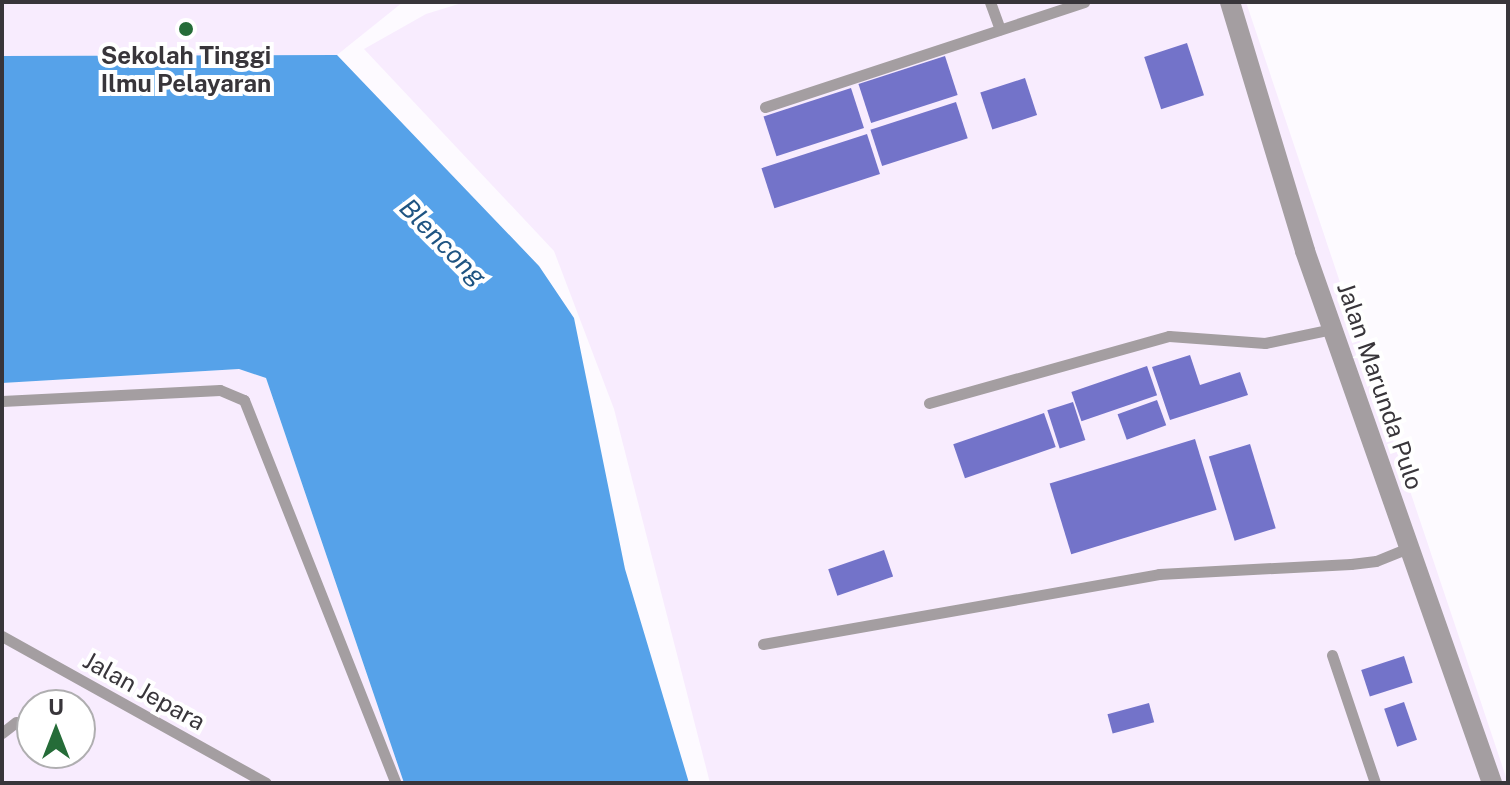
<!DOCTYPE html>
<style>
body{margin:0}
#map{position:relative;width:1510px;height:785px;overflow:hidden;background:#fdfaff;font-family:"Public Sans",sans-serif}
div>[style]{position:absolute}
.built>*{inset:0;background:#f8ecfe}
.water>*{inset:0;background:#56a2e9}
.building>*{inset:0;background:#7373c9;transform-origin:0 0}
.service>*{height:11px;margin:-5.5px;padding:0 5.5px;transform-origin:5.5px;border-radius:5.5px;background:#a49ea1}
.minor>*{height:20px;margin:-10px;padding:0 10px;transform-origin:10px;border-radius:10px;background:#a49ea1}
.dots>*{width:22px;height:22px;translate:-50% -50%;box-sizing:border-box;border:4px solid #fff;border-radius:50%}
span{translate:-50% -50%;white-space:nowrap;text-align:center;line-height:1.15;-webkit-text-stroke:8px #fff;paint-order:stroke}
.poi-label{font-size:24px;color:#38353a;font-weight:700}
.street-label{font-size:24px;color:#38353a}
.water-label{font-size:26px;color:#1e5482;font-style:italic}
.frame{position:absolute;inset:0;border:4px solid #38353a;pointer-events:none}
.north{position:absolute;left:16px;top:689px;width:80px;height:80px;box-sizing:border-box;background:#fff;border:2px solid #afaeb0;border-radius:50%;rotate:0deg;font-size:22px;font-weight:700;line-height:32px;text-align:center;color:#38353a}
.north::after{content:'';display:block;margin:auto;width:28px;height:36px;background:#256c38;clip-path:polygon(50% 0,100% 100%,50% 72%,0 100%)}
</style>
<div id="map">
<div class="built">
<div style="clip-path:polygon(2px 2px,403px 2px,337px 55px,2px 56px)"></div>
<div style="clip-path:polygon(465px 2px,1246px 2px,1508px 783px,710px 783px,614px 409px,554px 251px,364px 49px,426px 14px)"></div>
<div style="clip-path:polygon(evenodd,239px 369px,266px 378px,404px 783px,2px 783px,2px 383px,239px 369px,32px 705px,80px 705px,80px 753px,32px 753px,32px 705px)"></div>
</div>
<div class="water">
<div style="clip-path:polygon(337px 55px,539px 266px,574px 318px,625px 569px,689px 783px,404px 783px,266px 378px,239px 369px,2px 383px,2px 56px)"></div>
</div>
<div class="building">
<div style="left:1187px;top:43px;width:55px;height:45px;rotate:72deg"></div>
<div style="left:945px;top:56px;width:41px;height:91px;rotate:72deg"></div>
<div style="left:1025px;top:78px;width:39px;height:47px;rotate:72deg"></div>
<div style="left:851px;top:88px;width:42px;height:92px;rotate:72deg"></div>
<div style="left:956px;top:102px;width:38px;height:90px;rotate:72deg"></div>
<div style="left:867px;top:134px;width:42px;height:111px;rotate:72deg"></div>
<div style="clip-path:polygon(1190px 355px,1200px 385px,1240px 372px,1248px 395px,1170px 420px,1152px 367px)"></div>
<div style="left:1147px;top:366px;width:31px;height:80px;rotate:71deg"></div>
<div style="left:1157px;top:400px;width:27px;height:42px;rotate:70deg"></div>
<div style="left:1073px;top:402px;width:40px;height:27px;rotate:72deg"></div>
<div style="left:1044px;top:413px;width:36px;height:96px;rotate:71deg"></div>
<div style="left:1195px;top:439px;width:74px;height:152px;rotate:73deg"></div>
<div style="left:1250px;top:444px;width:88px;height:43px;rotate:73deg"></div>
<div style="left:884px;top:550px;width:28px;height:59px;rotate:71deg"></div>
<div style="left:1404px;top:656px;width:28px;height:45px;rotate:72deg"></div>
<div style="left:1404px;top:702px;width:40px;height:21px;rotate:71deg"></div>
<div style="left:1149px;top:703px;width:20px;height:43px;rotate:75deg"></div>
</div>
<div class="service">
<div style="left:990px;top:2px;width:29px;rotate:70deg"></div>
<div style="left:765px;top:107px;width:336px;rotate:-18.2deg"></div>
<div style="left:2px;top:401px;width:218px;rotate:-2.9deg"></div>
<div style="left:220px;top:390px;width:26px;rotate:23deg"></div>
<div style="left:244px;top:400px;width:412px;rotate:68.4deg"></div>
<div style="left:929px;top:403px;width:249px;rotate:-15.6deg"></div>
<div style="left:1169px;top:336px;width:96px;rotate:4.2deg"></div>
<div style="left:1265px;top:343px;width:68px;rotate:-11.8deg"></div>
<div style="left:2px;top:636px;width:302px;rotate:29.1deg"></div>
<div style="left:763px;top:644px;width:402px;rotate:-10deg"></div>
<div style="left:1159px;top:574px;width:192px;rotate:-3deg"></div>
<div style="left:1351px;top:564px;width:25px;rotate:-7deg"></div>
<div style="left:1376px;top:561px;width:35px;rotate:-22deg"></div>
<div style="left:1332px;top:655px;width:135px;rotate:71.4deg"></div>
<div style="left:2px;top:733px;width:18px;rotate:-38deg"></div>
</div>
<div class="minor">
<div style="left:1230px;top:2px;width:260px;rotate:73.2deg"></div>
<div style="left:1305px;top:251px;width:564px;rotate:70.63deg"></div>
</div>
<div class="dots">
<div style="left:186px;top:29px;background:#256c38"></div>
</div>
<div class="poi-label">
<span style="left:186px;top:70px">Sekolah Tinggi<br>Ilmu Pelayaran</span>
</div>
<div class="street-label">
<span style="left:1380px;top:386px;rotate:71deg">Jalan Marunda Pulo</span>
<span style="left:144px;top:691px;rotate:29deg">Jalan Jepara</span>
</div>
<div class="water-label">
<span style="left:443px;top:242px;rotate:45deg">Blencong</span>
</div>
<div class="frame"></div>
<div class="north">U</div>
</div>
